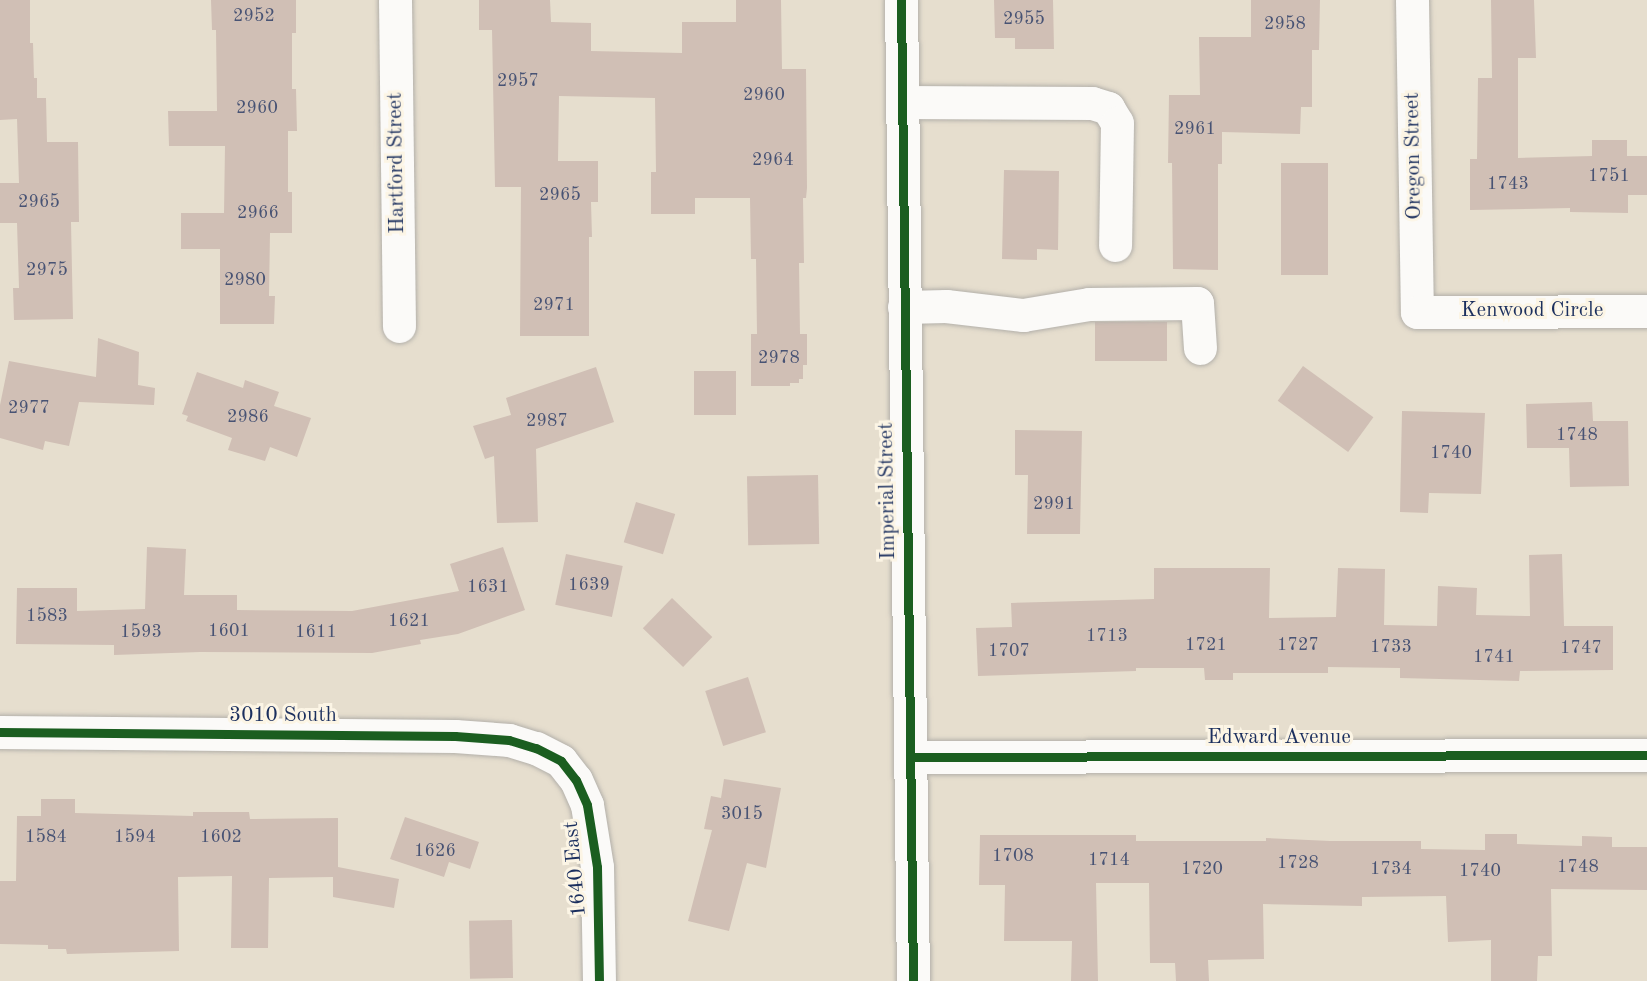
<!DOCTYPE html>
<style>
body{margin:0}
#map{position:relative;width:1647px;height:981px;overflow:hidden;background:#e6dece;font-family:"Old Standard TT",serif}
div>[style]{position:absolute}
.building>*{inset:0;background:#d0bfb5;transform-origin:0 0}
.roads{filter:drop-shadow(0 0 2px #b3b0aa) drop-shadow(0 0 2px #b3b0aa)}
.minor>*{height:33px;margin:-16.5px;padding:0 16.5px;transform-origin:16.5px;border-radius:16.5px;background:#fbfaf8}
.cycleway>*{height:9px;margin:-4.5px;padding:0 4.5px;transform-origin:4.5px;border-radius:4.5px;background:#1b5e20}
span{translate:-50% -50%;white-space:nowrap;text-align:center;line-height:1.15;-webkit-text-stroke:6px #fcf5e5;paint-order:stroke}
.number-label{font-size:18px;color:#485374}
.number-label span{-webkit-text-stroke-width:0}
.street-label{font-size:21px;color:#1b2f5e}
</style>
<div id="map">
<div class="building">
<div style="clip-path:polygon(0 0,30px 0,30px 43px,33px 43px,34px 78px,37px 78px,37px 98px,46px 98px,47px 142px,78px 142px,79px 222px,71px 222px,73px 319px,14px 320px,13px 288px,19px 288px,17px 223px,0 223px,0 183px,19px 183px,17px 119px,0 120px)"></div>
<div style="clip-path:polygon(211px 0,296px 0,296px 33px,292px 33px,292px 89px,296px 89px,297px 131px,288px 131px,288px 192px,292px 192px,292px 233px,270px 233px,269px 296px,275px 296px,274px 324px,220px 324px,220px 249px,181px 249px,181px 213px,224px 213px,225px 146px,169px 146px,168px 111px,217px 111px,216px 30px,212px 30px)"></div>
<div style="clip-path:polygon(479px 0,550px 0,551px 22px,591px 23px,591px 51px,682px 53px,682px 22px,736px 22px,736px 0,781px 0,782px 69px,806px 69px,807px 188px,806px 198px,803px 198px,804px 263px,799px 263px,800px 334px,807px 334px,807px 365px,803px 365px,803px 379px,799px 379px,799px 383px,790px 383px,790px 386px,751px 386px,751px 334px,757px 334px,756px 259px,751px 259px,750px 198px,695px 198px,695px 214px,651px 214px,651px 172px,656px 172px,655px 98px,559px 96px,558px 161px,598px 161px,598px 202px,591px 202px,592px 237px,589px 237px,589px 336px,520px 336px,521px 187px,495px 187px,492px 30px,479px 30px)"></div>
<div style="clip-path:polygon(994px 0,1053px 0,1054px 49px,1015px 49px,1015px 38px,995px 38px)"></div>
<div style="clip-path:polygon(1251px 0,1320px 0,1319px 50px,1312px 50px,1312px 107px,1301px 107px,1300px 134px,1222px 132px,1222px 164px,1218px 164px,1218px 270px,1173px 269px,1172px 163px,1168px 163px,1169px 95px,1200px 95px,1199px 37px,1251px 37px)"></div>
<div style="clip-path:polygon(1491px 0,1534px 0,1536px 58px,1518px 58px,1518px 158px,1592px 156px,1592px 140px,1627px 140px,1627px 156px,1647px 156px,1647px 195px,1628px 195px,1628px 213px,1570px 212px,1570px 208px,1470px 210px,1470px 159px,1477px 159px,1478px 78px,1492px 78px)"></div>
<div style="left:1281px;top:163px;width:47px;height:112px"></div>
<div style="clip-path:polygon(1004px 170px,1059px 171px,1058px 250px,1037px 249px,1037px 260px,1002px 259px)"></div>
<div style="left:1167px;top:322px;width:39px;height:72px;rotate:90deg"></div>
<div style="clip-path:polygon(98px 338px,139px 352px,138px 385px,155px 388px,154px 405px,79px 402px,69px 446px,45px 441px,43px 450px,0 438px,0 405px,9px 361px,96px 377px)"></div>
<div style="left:1303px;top:366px;width:87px;height:43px;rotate:36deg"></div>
<div style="clip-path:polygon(596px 367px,614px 422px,536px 449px,538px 522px,497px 523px,494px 456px,485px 459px,473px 426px,511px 415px,506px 398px)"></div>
<div style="left:694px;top:371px;width:42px;height:44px"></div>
<div style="clip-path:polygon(197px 372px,243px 388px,245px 380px,279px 392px,274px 406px,311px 418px,297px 457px,270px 447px,265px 461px,228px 450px,232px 438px,186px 421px,188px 416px,182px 414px)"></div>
<div style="clip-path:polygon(1592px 402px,1593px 421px,1628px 421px,1629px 486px,1570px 487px,1569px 448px,1527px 448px,1526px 404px)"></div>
<div style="clip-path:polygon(1402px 411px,1485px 413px,1481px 494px,1429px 493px,1428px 513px,1400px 512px)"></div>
<div style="clip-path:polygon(1015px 430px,1082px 431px,1080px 534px,1027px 534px,1028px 475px,1015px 475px)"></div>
<div style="left:818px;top:475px;width:69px;height:71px;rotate:89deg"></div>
<div style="left:636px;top:502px;width:41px;height:42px;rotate:17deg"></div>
<div style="clip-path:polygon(147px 547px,186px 549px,184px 595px,237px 595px,237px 610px,352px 611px,459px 591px,450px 564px,503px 547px,525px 610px,458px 634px,420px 640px,421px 644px,372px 653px,200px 652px,114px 655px,114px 645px,16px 644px,17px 588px,77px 588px,77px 611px,145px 609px)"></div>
<div style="left:566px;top:554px;width:58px;height:52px;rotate:12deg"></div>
<div style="clip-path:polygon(1562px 554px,1564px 626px,1613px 626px,1613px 670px,1520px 671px,1519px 681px,1400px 678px,1400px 668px,1328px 667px,1328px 673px,1233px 673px,1233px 680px,1205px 680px,1204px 668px,1136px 668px,1136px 671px,978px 676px,976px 628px,1012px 627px,1011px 603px,1154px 599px,1154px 568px,1270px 568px,1269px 618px,1336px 617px,1338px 568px,1385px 569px,1384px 625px,1437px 626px,1438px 586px,1477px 588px,1476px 615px,1530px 616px,1529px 555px)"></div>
<div style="left:672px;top:598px;width:56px;height:42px;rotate:44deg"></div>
<div style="left:748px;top:677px;width:58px;height:45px;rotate:72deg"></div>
<div style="clip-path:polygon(724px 779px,781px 788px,766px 868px,747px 863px,729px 931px,688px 921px,712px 830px,704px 829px,711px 796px,721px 798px)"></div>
<div style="clip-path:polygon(41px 799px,75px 799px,75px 813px,193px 816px,193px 812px,249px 812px,250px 819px,338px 818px,338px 867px,399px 879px,394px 908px,333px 897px,333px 877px,269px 878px,268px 948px,231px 948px,232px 876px,178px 877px,179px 951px,67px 954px,66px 949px,48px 949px,48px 945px,0 944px,0 881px,16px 881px,17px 816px,41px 816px)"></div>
<div style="clip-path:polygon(405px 817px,479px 842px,470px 869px,449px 862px,444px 877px,390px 859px)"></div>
<div style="clip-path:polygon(1485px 834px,1517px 834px,1517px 844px,1582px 846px,1582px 836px,1612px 837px,1612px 847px,1647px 847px,1647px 890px,1551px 889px,1552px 956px,1538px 956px,1537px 981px,1491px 981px,1491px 940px,1448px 942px,1446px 896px,1362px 897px,1362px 906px,1263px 904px,1264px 959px,1208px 960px,1209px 981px,1176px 981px,1175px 963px,1150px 963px,1149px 883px,1096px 883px,1098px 981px,1071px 981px,1072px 941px,1004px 941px,1005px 885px,979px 885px,980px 835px,1136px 835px,1136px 841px,1266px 841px,1266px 838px,1330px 841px,1421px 841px,1421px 849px,1485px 850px)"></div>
<div style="left:512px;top:920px;width:58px;height:43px;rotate:89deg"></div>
</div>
<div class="roads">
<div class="minor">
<div style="left:395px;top:0;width:326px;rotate:89.3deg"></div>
<div style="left:901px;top:0;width:981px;rotate:89.3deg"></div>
<div style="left:1412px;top:0;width:312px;rotate:89.1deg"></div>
<div style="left:1417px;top:312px;width:230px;rotate:-0.2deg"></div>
<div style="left:902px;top:102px;width:190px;rotate:0.3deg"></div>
<div style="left:1092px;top:103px;width:17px;rotate:17deg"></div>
<div style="left:1108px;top:108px;width:17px;rotate:59deg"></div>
<div style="left:1117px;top:123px;width:122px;rotate:90.9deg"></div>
<div style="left:904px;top:307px;width:42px;rotate:-1.4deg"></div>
<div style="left:946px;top:306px;width:78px;rotate:6.7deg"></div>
<div style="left:1023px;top:315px;width:67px;rotate:-9.5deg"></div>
<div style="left:1089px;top:304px;width:108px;rotate:-0.5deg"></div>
<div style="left:1197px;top:303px;width:45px;rotate:86.2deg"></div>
<div style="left:0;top:732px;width:455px;rotate:0.5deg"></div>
<div style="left:455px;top:736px;width:54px;rotate:4.2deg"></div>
<div style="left:509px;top:740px;width:28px;rotate:17deg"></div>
<div style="left:536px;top:748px;width:28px;rotate:27deg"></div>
<div style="left:561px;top:761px;width:24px;rotate:52deg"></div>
<div style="left:576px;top:780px;width:27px;rotate:66deg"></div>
<div style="left:587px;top:805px;width:63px;rotate:80.8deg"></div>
<div style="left:597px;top:867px;width:114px;rotate:89deg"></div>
<div style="left:911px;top:757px;width:736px;rotate:-0.16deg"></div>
</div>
</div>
<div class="cycleway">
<div style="left:901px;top:0;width:981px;rotate:89.3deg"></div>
<div style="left:0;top:732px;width:455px;rotate:0.5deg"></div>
<div style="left:455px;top:736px;width:54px;rotate:4.2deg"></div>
<div style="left:509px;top:740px;width:28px;rotate:17deg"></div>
<div style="left:536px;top:748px;width:28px;rotate:27deg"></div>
<div style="left:561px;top:761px;width:24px;rotate:52deg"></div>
<div style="left:576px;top:780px;width:27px;rotate:66deg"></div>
<div style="left:587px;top:805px;width:63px;rotate:80.8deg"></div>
<div style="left:597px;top:867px;width:114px;rotate:89deg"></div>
<div style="left:911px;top:757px;width:736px;rotate:-0.16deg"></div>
</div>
<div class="number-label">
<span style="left:254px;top:16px">2952</span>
<span style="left:1024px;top:19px">2955</span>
<span style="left:1285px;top:24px">2958</span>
<span style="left:518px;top:81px">2957</span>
<span style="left:764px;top:95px">2960</span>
<span style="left:257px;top:108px">2960</span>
<span style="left:1195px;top:129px">2961</span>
<span style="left:773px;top:160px">2964</span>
<span style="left:1609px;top:176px">1751</span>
<span style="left:1508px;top:184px">1743</span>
<span style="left:560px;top:195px">2965</span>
<span style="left:39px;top:202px">2965</span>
<span style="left:258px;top:213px">2966</span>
<span style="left:47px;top:270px">2975</span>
<span style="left:245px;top:280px">2980</span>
<span style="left:554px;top:305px">2971</span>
<span style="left:779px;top:358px">2978</span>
<span style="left:29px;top:408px">2977</span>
<span style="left:248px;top:417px">2986</span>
<span style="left:547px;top:421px">2987</span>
<span style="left:1577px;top:435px">1748</span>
<span style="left:1451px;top:453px">1740</span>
<span style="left:1054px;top:504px">2991</span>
<span style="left:589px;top:585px">1639</span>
<span style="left:488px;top:587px">1631</span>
<span style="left:47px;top:616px">1583</span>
<span style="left:409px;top:621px">1621</span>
<span style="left:229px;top:631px">1601</span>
<span style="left:141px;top:632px">1593</span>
<span style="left:316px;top:632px">1611</span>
<span style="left:1107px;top:636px">1713</span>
<span style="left:1206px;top:645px">1721</span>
<span style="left:1298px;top:645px">1727</span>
<span style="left:1391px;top:647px">1733</span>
<span style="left:1581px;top:648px">1747</span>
<span style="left:1009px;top:651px">1707</span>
<span style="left:1494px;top:657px">1741</span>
<span style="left:742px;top:814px">3015</span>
<span style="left:46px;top:837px">1584</span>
<span style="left:135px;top:837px">1594</span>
<span style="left:221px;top:837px">1602</span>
<span style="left:435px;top:851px">1626</span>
<span style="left:1013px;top:856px">1708</span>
<span style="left:1109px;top:860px">1714</span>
<span style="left:1298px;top:863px">1728</span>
<span style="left:1578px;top:867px">1748</span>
<span style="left:1202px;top:869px">1720</span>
<span style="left:1391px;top:869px">1734</span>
<span style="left:1480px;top:871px">1740</span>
</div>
<div class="street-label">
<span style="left:1414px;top:156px;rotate:-91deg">Oregon Street</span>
<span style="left:397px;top:163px;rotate:-91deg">Hartford Street</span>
<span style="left:1532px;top:311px">Kenwood Circle</span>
<span style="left:888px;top:491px;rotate:-91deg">Imperial Street</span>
<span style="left:283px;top:716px">3010 South</span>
<span style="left:1279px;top:738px">Edward Avenue</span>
<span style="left:576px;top:869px;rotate:-95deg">1640 East</span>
</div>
</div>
